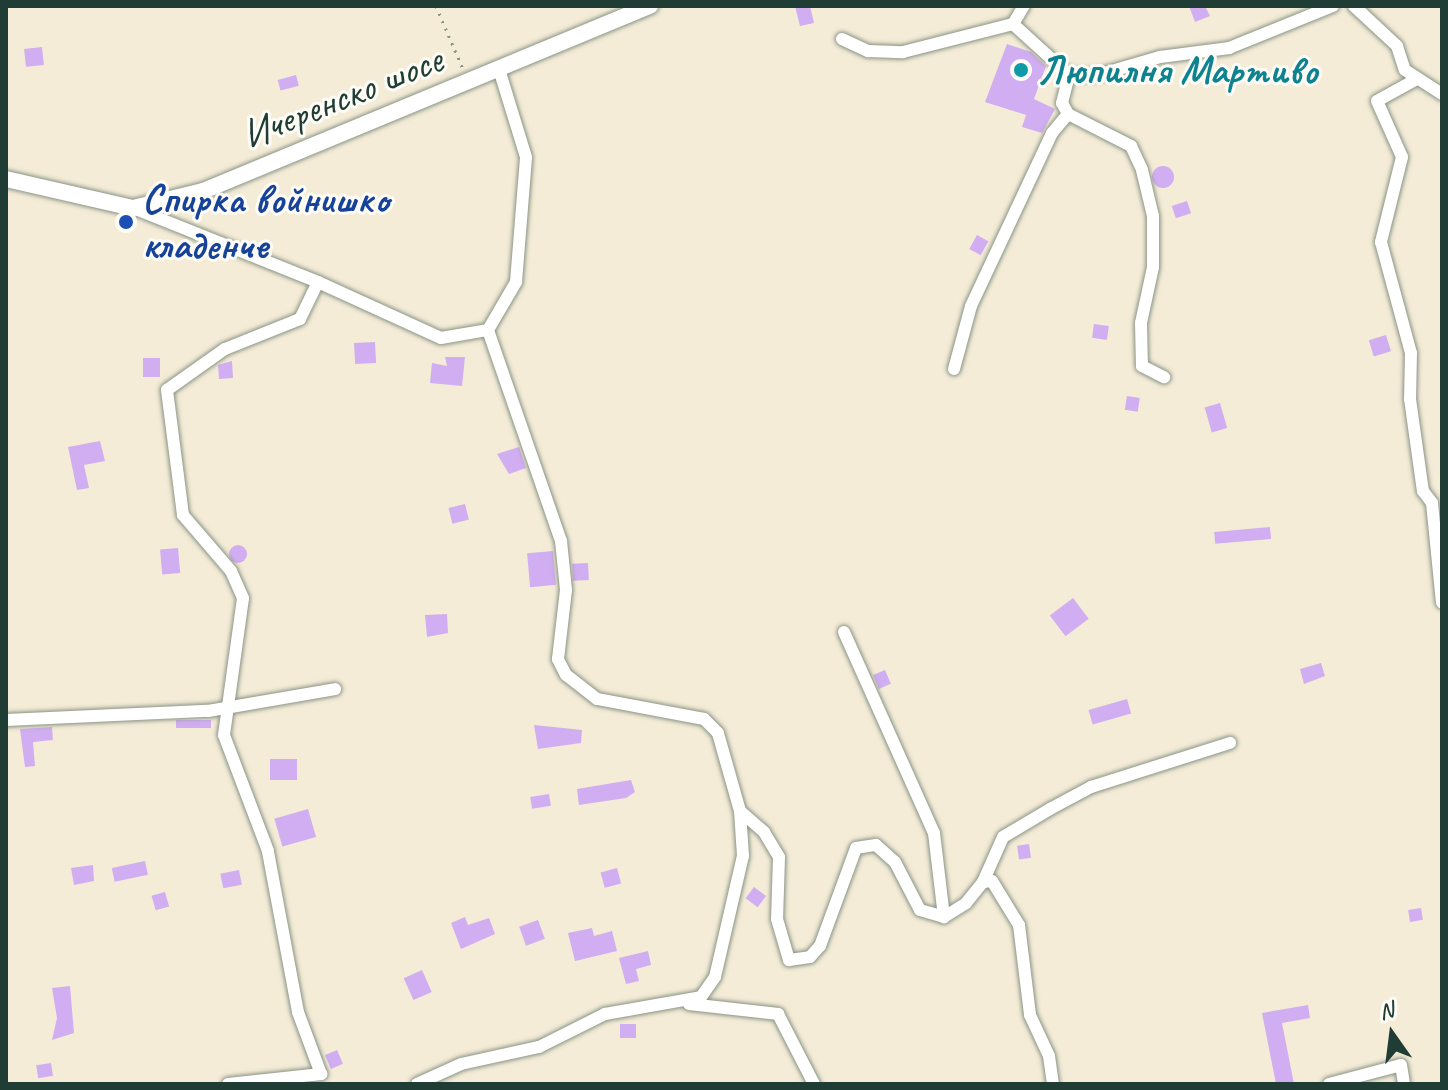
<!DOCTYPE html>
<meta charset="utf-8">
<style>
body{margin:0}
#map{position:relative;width:1448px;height:1090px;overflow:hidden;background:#f4ecd7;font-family:Caveat,sans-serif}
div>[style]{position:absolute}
.building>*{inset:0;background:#d0aef1;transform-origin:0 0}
.round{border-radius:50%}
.path>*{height:3px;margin-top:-1.5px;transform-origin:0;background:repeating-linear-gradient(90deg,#8a9486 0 2px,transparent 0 8px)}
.roads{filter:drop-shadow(0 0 2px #8a9486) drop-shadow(0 0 2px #8a9486)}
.minor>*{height:12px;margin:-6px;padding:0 6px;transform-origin:6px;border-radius:6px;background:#fff}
.tertiary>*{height:16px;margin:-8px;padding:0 8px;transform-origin:8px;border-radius:8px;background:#fff}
.dots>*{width:22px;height:22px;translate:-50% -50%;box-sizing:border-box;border:4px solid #fdfcf7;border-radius:50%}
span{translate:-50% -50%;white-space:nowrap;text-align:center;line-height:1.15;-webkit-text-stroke:6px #fdfcf7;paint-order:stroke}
.culture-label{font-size:40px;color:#0d838f;font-weight:700}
.left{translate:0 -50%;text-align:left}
.street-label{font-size:40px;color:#1f3d34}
.transit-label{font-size:40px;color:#164399;font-weight:700}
.frame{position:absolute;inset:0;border:8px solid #1f3d34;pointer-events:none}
.north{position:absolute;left:1352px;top:994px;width:80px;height:80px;-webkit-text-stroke:6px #fdfcf7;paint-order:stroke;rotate:346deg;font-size:22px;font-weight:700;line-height:32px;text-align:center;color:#1f3d34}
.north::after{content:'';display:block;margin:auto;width:28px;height:36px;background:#1f3d34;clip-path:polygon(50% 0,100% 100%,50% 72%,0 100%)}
</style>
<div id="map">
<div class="building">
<div style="clip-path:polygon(795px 6px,810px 6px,814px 23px,800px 26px)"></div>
<div style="clip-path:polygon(1189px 6px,1205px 6px,1210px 16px,1195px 22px)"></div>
<div style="clip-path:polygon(1007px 44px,1031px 52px,1046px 66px,1034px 99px,1055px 109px,1042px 133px,1022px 127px,1026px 115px,985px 102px)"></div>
<div style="left:42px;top:47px;width:18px;height:18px;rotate:84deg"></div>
<div style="left:296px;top:75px;width:11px;height:19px;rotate:75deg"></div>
<div class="round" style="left:1152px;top:166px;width:22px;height:22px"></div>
<div style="left:1187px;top:201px;width:13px;height:16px;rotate:72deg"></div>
<div style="left:977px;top:235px;width:13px;height:16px;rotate:29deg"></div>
<div style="left:1094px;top:324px;width:15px;height:14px;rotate:8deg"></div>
<div style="left:1386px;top:335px;width:17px;height:18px;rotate:73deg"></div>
<div style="left:375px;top:342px;width:21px;height:21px;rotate:87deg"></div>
<div style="clip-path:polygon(445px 357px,465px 357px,462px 386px,430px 383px,432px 363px,447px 366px)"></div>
<div style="left:143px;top:358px;width:17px;height:19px"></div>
<div style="clip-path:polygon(232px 361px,233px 378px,219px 379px,218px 365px)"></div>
<div style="left:1127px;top:396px;width:13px;height:14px;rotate:9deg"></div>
<div style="left:1220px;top:403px;width:26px;height:16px;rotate:74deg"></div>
<div style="clip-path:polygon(100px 441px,105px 461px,84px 465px,89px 488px,77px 490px,68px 447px)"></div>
<div style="clip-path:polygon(519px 447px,526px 468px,509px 474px,497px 454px)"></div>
<div style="left:465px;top:504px;width:16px;height:17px;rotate:76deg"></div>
<div style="left:1270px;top:527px;width:12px;height:56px;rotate:85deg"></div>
<div class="round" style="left:229px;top:545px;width:18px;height:18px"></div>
<div style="left:178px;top:548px;width:25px;height:18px;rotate:85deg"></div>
<div style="left:553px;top:551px;width:34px;height:26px;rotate:85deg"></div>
<div style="left:588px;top:563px;width:17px;height:16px;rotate:87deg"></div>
<div style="left:1073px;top:598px;width:26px;height:29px;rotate:53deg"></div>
<div style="clip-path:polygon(447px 614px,448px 633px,427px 637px,425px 615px)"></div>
<div style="clip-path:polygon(1321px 663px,1325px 676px,1304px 684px,1300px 669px)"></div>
<div style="left:885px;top:670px;width:15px;height:13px;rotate:67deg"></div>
<div style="left:1127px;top:699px;width:15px;height:40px;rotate:74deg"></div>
<div style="left:211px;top:720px;width:8px;height:35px;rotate:90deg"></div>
<div style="clip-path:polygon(534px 725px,582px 730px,581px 743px,538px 749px)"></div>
<div style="clip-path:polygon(52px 727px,53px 740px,33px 742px,35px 766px,25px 767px,20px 729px)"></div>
<div style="left:270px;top:759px;width:27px;height:21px"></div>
<div style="clip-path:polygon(631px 780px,635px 792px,626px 798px,579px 805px,577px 789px)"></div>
<div style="left:549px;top:794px;width:12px;height:19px;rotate:81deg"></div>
<div style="left:308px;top:809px;width:29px;height:35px;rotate:74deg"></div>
<div style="left:1029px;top:844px;width:14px;height:12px;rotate:82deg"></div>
<div style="left:145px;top:861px;width:14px;height:34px;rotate:78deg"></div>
<div style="clip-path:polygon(93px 865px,94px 881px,74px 885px,71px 868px)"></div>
<div style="left:617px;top:868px;width:16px;height:17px;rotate:75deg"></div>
<div style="left:239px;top:870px;width:15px;height:19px;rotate:79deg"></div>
<div style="left:754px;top:887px;width:15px;height:14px;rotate:37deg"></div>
<div style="left:165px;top:892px;width:15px;height:14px;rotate:74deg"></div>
<div style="left:1421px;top:908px;width:12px;height:13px;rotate:81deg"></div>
<div style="clip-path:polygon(465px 917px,468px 925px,489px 918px,495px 934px,461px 949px,451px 923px)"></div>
<div style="left:538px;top:920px;width:20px;height:20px;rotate:70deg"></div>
<div style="clip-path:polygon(592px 928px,594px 936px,612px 931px,617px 951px,575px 961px,568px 933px)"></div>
<div style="clip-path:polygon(648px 951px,651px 965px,636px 969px,639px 981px,626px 984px,619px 958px)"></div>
<div style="left:422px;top:970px;width:24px;height:20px;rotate:66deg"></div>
<div style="clip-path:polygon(70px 986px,74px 1033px,52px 1040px,57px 1018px,52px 988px)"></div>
<div style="clip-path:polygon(1308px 1005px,1310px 1018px,1282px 1023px,1294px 1084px,1276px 1084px,1262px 1013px)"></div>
<div style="left:636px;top:1024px;width:14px;height:16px;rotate:90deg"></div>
<div style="left:337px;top:1050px;width:15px;height:13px;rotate:67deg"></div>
<div style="left:51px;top:1063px;width:13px;height:15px;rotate:81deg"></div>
</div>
<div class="path">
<div style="left:436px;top:6px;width:69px;rotate:66.8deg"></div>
</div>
<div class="roads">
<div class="minor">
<div style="left:1354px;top:6px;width:59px;rotate:42.9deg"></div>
<div style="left:1397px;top:46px;width:25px;rotate:72deg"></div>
<div style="left:1405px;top:70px;width:44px;rotate:33deg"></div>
<div style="left:1013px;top:24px;width:76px;rotate:42.3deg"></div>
<div style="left:1069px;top:75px;width:29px"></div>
<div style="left:1098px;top:75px;width:65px;rotate:-16.2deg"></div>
<div style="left:1160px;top:57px;width:70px;rotate:-7.4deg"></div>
<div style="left:1229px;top:48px;width:112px;rotate:-22deg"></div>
<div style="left:842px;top:39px;width:29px;rotate:25deg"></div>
<div style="left:868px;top:51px;width:35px;rotate:2deg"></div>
<div style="left:903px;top:52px;width:114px;rotate:-14.3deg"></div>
<div style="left:1013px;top:24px;width:21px;rotate:-59deg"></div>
<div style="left:1069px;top:75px;width:29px;rotate:104deg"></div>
<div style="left:1062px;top:103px;width:13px;rotate:61deg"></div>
<div style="left:1068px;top:114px;width:71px;rotate:26.9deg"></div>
<div style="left:1131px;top:146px;width:26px;rotate:65deg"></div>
<div style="left:1142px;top:170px;width:47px;rotate:76.6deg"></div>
<div style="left:1153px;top:216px;width:51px;rotate:90deg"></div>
<div style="left:1153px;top:267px;width:57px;rotate:102.1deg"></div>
<div style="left:1141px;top:323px;width:43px;rotate:88.7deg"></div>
<div style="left:1142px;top:366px;width:25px;rotate:27deg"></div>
<div style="left:1415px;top:80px;width:43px;rotate:151.1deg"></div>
<div style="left:1377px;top:101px;width:61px;rotate:65.9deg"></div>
<div style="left:1402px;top:157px;width:88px;rotate:103.9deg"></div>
<div style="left:1381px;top:242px;width:115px;rotate:74.9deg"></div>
<div style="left:1411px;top:353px;width:46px;rotate:91.2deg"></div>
<div style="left:1410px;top:399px;width:93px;rotate:82deg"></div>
<div style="left:1423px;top:491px;width:15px;rotate:53deg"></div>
<div style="left:1432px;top:503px;width:100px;rotate:84.3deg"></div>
<div style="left:133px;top:208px;width:199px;rotate:21.8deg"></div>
<div style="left:318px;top:282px;width:135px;rotate:24.5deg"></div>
<div style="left:441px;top:338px;width:48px;rotate:-9.7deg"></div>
<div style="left:488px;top:330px;width:56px;rotate:-59.7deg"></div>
<div style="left:516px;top:282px;width:125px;rotate:-85.4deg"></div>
<div style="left:526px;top:157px;width:92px;rotate:-107.1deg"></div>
<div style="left:954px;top:369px;width:65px;rotate:-74.9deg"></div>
<div style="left:971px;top:306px;width:191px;rotate:-64.9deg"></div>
<div style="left:1052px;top:133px;width:25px;rotate:-50deg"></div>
<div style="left:844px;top:632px;width:220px;rotate:65.9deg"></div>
<div style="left:934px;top:833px;width:85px;rotate:83.2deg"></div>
<div style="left:6px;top:720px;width:202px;rotate:-2.6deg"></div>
<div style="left:208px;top:711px;width:129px;rotate:-9.8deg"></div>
<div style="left:740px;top:811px;width:32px;rotate:41deg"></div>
<div style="left:764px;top:832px;width:29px;rotate:59deg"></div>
<div style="left:779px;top:857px;width:62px;rotate:91.8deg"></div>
<div style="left:777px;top:919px;width:43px;rotate:73.7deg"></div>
<div style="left:789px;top:960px;width:21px;rotate:-8deg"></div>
<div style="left:810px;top:957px;width:15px;rotate:-48deg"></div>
<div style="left:820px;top:946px;width:104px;rotate:-69.8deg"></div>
<div style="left:856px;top:848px;width:20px;rotate:-9deg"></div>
<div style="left:876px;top:845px;width:25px;rotate:42deg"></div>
<div style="left:895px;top:862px;width:54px;rotate:62.5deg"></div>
<div style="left:920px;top:910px;width:25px;rotate:16deg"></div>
<div style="left:944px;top:917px;width:26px;rotate:-32deg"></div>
<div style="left:966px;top:903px;width:27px;rotate:-51deg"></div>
<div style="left:983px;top:882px;width:9px;rotate:-6deg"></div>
<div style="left:992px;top:881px;width:52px;rotate:58.5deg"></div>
<div style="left:1019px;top:925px;width:91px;rotate:83deg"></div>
<div style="left:1030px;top:1015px;width:45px;rotate:65.1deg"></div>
<div style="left:1049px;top:1056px;width:28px;rotate:82deg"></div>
<div style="left:983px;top:882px;width:49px;rotate:-66deg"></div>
<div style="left:1003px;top:837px;width:55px;rotate:-30.8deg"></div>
<div style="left:1050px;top:809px;width:47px;rotate:-28.2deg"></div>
<div style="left:1091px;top:787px;width:146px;rotate:-17.6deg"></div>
<div style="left:689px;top:1004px;width:90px;rotate:6.4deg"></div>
<div style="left:778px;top:1014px;width:79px;rotate:62.8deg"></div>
<div style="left:228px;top:1084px;width:94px;rotate:-6.1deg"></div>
<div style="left:321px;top:1074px;width:66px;rotate:-110.4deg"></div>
<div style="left:298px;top:1012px;width:164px;rotate:-100.6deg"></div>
<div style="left:268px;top:851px;width:124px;rotate:-110.8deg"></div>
<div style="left:224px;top:735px;width:138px;rotate:-82.1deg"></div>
<div style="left:243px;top:598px;width:30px;rotate:-114deg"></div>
<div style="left:231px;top:571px;width:74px;rotate:-130.6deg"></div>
<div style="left:183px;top:515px;width:126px;rotate:-97.3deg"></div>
<div style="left:167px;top:390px;width:71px;rotate:-35.3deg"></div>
<div style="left:225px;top:349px;width:81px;rotate:-21.8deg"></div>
<div style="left:300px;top:319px;width:41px;rotate:-64.1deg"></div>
<div style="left:417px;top:1084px;width:48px;rotate:-24.4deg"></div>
<div style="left:461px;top:1064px;width:80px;rotate:-12.3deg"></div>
<div style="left:539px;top:1047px;width:74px;rotate:-26.6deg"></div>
<div style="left:605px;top:1014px;width:97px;rotate:-10deg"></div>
<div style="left:701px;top:997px;width:24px;rotate:-55deg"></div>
<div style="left:715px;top:977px;width:124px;rotate:-77deg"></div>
<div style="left:743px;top:856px;width:45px;rotate:-93.8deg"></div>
<div style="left:740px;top:811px;width:81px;rotate:-105.8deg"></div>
<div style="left:718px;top:733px;width:20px;rotate:-135deg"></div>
<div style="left:704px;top:719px;width:109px;rotate:-169.4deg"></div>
<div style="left:597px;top:699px;width:39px;rotate:-142deg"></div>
<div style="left:566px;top:675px;width:18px;rotate:-117deg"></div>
<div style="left:558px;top:659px;width:69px;rotate:-83.4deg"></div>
<div style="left:566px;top:590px;width:49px;rotate:-95.8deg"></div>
<div style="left:561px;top:541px;width:223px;rotate:-109.1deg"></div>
<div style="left:1329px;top:1084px;width:74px;rotate:-14.8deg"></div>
<div style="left:1401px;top:1065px;width:19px;rotate:81deg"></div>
</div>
<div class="tertiary">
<div style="left:6px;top:179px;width:130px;rotate:12.9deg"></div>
<div style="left:133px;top:208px;width:72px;rotate:-13.7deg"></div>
<div style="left:203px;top:191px;width:484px;rotate:-22.5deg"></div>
</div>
</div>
<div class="dots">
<div style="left:1021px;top:70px;background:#0f9aa8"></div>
<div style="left:126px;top:222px;background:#1a4fb4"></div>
</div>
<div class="culture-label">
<span class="left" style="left:1037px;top:70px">Люпилня Мартиво</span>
</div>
<div class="street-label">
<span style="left:342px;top:97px;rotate:-22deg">Ичеренско шосе</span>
</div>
<div class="transit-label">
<span class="left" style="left:142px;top:222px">Спирка войнишко<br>кладенче</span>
</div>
<div class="frame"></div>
<div class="north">N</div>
</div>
